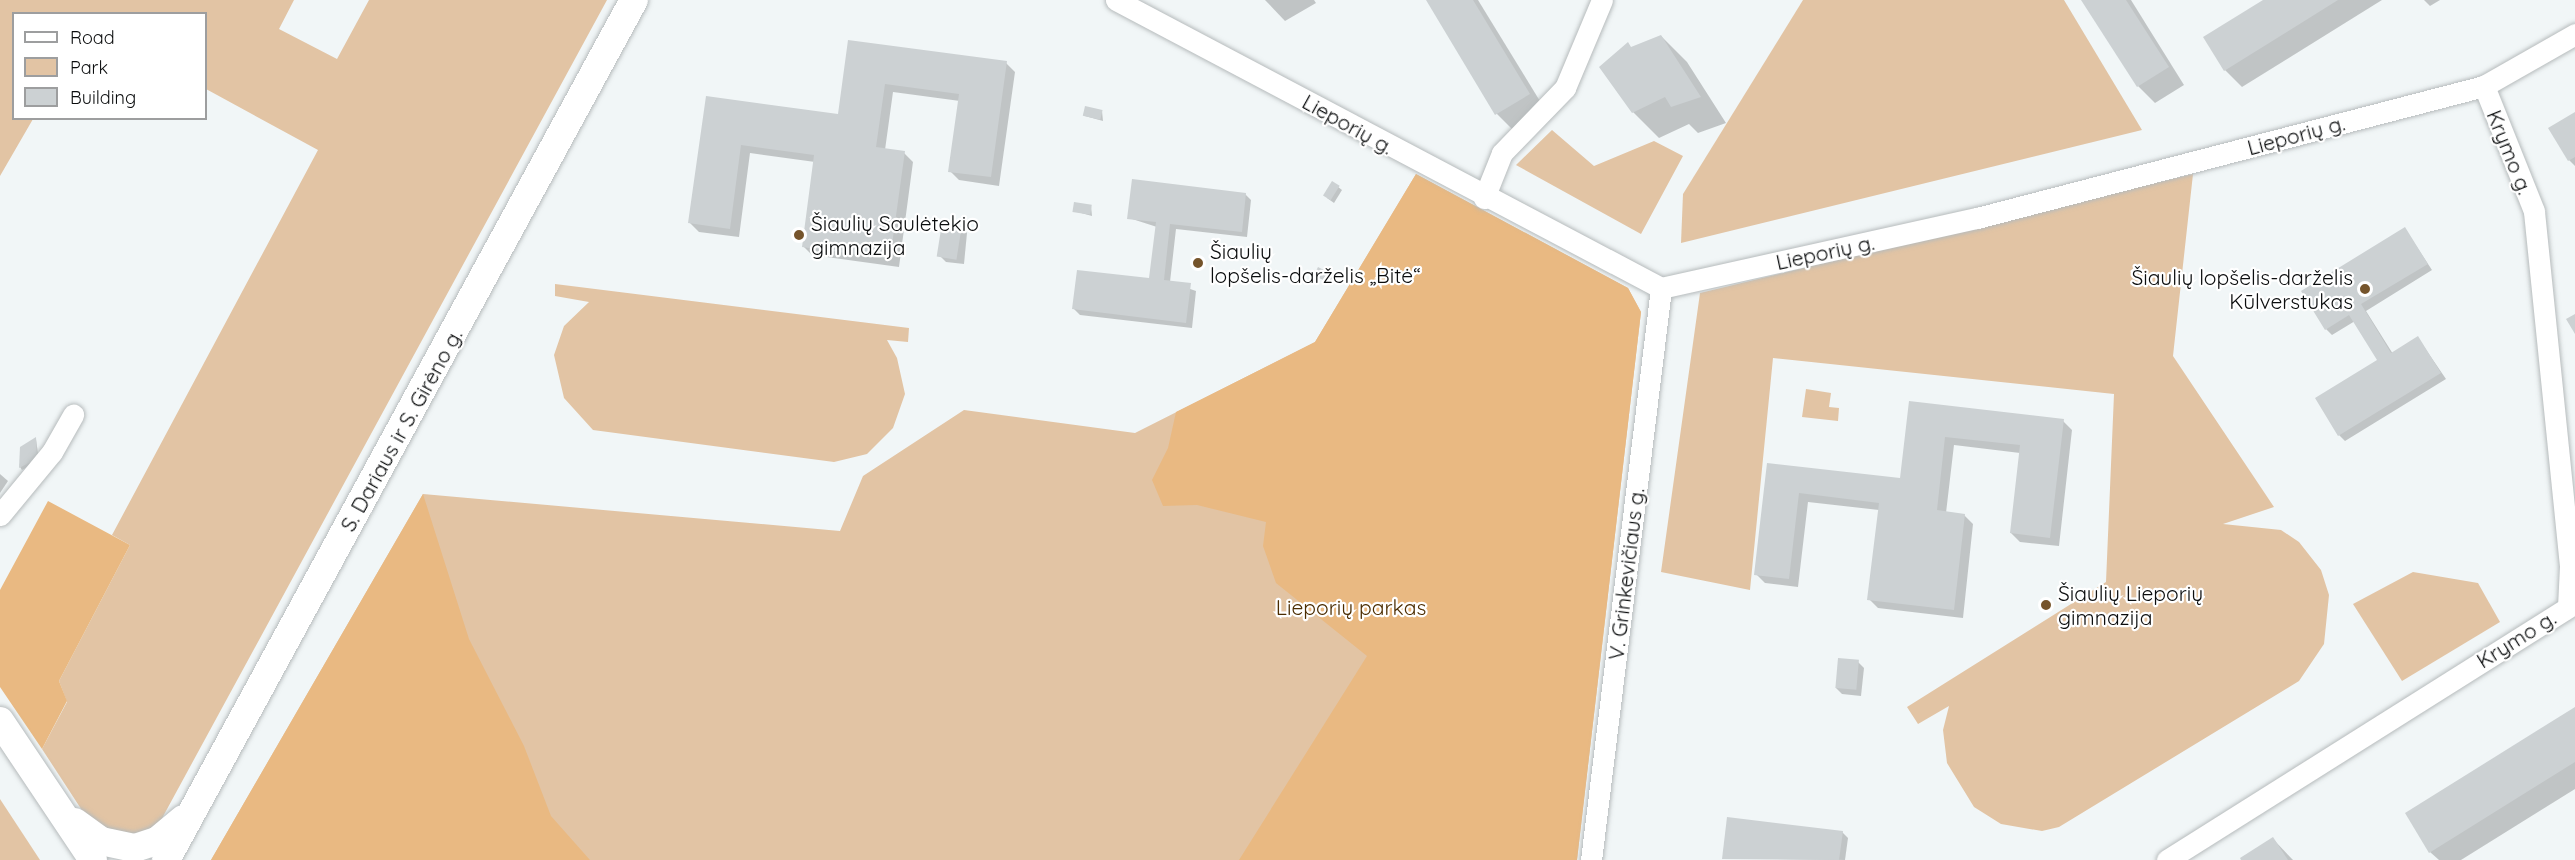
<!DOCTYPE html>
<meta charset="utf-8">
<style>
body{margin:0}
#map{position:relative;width:2575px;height:860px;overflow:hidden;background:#f1f6f7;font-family:Quicksand,sans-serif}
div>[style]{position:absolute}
.green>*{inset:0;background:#e2c4a4}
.forest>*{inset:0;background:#e9b982}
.shadow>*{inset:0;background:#0003}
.building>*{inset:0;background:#ccd1d3;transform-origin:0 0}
.roads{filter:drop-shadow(0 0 2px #b6bbbc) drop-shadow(0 0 2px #b6bbbc)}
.street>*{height:21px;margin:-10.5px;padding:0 10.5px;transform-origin:10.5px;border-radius:10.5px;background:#fff}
.secondary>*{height:28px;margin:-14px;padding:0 14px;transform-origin:14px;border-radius:14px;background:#fff}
.dots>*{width:16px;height:16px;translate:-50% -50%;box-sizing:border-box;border:3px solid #fff;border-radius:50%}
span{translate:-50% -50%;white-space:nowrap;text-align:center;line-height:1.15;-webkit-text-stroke:4.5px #fff;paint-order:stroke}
.street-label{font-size:21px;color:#0b0d0e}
.poi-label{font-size:21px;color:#0b0d0e}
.left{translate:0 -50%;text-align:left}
.right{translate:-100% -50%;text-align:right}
.park-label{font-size:21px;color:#4b2c00}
.legend{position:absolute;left:12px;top:12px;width:195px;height:108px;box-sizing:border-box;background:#fff;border:2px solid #9d9e9f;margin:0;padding:8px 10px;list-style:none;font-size:18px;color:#0b0d0e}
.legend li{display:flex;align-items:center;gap:12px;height:30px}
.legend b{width:30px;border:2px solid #9d9e9f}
</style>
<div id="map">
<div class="green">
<div style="clip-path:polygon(0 0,294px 0,279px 29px,337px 59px,369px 0,607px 0,160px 822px,150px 833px,124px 839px,87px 818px,42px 749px,67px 702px,59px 681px,130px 545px,112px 535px,318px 150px,206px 89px,206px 14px,14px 14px,14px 118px,33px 119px,0 176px)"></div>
<div style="clip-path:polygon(1803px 0,2064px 0,2142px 130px,1681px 243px,1683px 194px)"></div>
<div style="clip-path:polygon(1552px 130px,1594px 166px,1654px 141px,1683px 156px,1641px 234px,1516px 165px)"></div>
<div style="clip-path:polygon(1416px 174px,1628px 288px,1641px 312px,1577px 860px,211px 860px,423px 494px,840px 531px,863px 476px,964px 410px,1135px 433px,1315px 342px)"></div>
<div style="clip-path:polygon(2193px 174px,2173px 356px,2274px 507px,2223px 524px,2281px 530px,2299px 542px,2321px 570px,2329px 595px,2324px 644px,2299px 681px,2059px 827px,2042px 831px,2001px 824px,1974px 807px,1947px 763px,1943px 730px,1949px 706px,1918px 724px,1907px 707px,2106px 582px,2114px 394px,1773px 358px,1750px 590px,1661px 572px,1700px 293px)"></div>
<div style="clip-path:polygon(555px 284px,909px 328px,908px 342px,887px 340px,897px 358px,905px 394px,893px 428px,867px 454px,834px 462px,593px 430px,564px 398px,554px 355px,564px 326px,589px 302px,555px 296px)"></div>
<div style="clip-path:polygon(1806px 389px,1831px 393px,1829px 407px,1839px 408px,1838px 421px,1802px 417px)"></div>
<div style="clip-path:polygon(2413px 572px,2478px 583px,2500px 622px,2402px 681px,2353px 604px)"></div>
<div style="clip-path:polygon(0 799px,40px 860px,0 860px)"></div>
</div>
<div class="forest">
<div style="clip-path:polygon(1416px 174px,1628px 288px,1641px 312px,1577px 860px,1239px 860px,1367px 656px,1276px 583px,1263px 546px,1266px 522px,1197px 505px,1163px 506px,1152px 480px,1168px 448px,1176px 412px,1315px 342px)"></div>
<div style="clip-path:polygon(423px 494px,469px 639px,524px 746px,551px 816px,590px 860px,211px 860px)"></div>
<div style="clip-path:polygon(48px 501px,130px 545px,59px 681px,67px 701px,42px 749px,0 687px,0 590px)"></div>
</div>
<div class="shadow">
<div style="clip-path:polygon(1265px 0,1314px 0,1316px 3px,1285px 21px)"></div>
<div style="clip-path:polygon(1427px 0,1478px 0,1546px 111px,1514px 131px,1497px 114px)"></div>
<div style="clip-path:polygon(2083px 0,2131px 0,2184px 85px,2155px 103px,2138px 86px)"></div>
<div style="clip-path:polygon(2266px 0,2382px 0,2242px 87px,2225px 70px)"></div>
<div style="clip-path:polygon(2424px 0,2440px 0,2430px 6px)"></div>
<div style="clip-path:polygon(1661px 36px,1687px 62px,1726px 123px,1698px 133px,1689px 124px,1659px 138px,1633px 112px,1632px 48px)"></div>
<div style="clip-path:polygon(850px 41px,1006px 63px,1015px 72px,999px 186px,959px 180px,950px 171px,960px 101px,893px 92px,885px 150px,904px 153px,913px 162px,899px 267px,812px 255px,803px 246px,815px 162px,750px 153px,739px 237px,699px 232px,690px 223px,707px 97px,839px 115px)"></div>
<div style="clip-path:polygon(1102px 111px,1103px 121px,1085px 116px)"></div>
<div style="clip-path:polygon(2575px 114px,2575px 166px,2569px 160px)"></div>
<div style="clip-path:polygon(1333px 183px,1342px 190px,1334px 203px,1327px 198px)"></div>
<div style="clip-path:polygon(1245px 194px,1251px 200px,1247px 237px,1176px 229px,1170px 282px,1196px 291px,1192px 328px,1080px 315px,1074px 309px,1151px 280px,1157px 227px,1129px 218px)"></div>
<div style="clip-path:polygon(1091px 206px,1092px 216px,1074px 211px)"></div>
<div style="clip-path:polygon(961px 227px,967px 233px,964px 264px,946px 262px,940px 256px)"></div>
<div style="clip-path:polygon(2405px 229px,2432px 270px,2366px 311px,2393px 354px,2418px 338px,2446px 379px,2345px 441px,2339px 435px,2379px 360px,2355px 321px,2332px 335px,2326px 329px)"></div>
<div style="clip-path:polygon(1318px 277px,1333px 277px,1335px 279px,1332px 285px)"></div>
<div style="clip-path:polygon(1910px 403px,2063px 421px,2072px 430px,2059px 546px,2020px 542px,2011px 533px,2020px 453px,1954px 445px,1946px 513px,1964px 515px,1973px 524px,1963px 618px,1878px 608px,1869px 599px,1879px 510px,1808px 502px,1798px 587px,1765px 583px,1756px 574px,1768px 465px,1901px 480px)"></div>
<div style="clip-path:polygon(36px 439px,39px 461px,22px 470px,20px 467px)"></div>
<div style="clip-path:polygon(0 474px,8px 481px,0 493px)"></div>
<div style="clip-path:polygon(1858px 662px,1864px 668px,1861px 696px,1842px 694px,1836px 688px)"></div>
<div style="clip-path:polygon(2575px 708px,2575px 789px,2461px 860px,2439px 860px,2430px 852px)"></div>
<div style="clip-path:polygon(1842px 832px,1848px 838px,1845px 860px,1724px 858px)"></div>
<div style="clip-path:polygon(2273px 839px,2293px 860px,2242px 860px)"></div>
</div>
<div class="building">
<div style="clip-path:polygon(1426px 0,1473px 0,1530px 94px,1495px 115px)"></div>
<div style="clip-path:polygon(2081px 0,2126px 0,2169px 67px,2137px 87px)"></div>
<div style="clip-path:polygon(2263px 0,2338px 0,2224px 71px,2203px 37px)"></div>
<div style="clip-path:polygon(1661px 35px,1701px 97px,1671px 107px,1665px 97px,1632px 113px,1599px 67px,1628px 42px,1631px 47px)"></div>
<div style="clip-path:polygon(848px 40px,1007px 61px,991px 177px,948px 172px,959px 94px,885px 84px,876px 147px,905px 151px,890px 259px,802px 247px,814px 155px,741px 145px,730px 229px,688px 223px,706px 96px,838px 114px)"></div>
<div style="left:1085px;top:106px;width:18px;height:10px;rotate:13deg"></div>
<div style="clip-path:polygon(2575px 112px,2575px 157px,2568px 161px,2548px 128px)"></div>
<div style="clip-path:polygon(1132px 179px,1246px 193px,1242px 232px,1170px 224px,1164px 280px,1191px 283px,1186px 323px,1072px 309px,1077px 270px,1149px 278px,1156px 222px,1127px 219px)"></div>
<div style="left:1332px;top:181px;width:9px;height:17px;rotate:32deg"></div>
<div style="left:1074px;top:202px;width:18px;height:10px;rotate:9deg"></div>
<div style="left:942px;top:223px;width:20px;height:34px;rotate:9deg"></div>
<div style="clip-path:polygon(2405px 227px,2428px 264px,2361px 304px,2391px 353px,2418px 336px,2441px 373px,2338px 436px,2315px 398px,2377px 360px,2349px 315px,2325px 330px,2301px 291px)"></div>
<div style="left:1318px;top:267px;width:18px;height:9px;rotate:27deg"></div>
<div style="clip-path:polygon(2575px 314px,2575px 334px,2566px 319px)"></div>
<div style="clip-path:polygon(1909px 401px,2064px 419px,2050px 538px,2010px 533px,2020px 445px,1945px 437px,1937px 510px,1965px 514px,1954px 610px,1867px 600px,1879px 503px,1799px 493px,1789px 579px,1754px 575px,1767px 463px,1900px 478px)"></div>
<div style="clip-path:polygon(36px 437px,37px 459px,19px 468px,20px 447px)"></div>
<div style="left:1838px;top:658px;width:21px;height:30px;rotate:5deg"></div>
<div style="clip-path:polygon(2575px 707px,2575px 762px,2429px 853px,2405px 813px)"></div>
<div style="clip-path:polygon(1727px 817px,1843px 831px,1839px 860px,1722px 859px)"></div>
<div style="clip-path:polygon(2273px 837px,2288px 860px,2241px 860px,2240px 858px)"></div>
</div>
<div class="roads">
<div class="street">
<div style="left:1116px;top:0;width:616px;rotate:27.85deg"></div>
<div style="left:1661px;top:288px;width:324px;rotate:-12.5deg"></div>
<div style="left:1977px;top:218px;width:524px;rotate:-14.59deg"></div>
<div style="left:2484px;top:86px;width:105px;rotate:-29.7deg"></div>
<div style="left:1484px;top:198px;width:48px;rotate:-68.2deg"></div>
<div style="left:1502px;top:153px;width:91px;rotate:-45.9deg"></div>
<div style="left:1565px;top:88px;width:95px;rotate:-67.2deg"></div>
<div style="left:0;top:515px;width:82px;rotate:-50.5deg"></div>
<div style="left:52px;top:452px;width:43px;rotate:-60.4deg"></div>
<div style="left:1591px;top:860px;width:576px;rotate:-83.02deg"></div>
<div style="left:2167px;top:860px;width:474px;rotate:-32.2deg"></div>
<div style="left:2568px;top:607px;width:41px;rotate:-87.2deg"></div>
<div style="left:2570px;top:566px;width:357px;rotate:-95.8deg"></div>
<div style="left:2534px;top:211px;width:135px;rotate:-111.8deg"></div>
</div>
<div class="secondary">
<div style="left:0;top:721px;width:167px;rotate:56.2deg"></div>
<div style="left:75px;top:822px;width:32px;rotate:36deg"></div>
<div style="left:101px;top:841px;width:35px;rotate:12deg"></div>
<div style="left:135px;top:848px;width:23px;rotate:-18deg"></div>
<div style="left:157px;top:841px;width:34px;rotate:-40deg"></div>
<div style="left:166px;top:860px;width:979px;rotate:-61.45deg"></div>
</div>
</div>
<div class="dots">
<div style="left:799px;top:235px;background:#75542b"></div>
<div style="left:1198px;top:263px;background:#75542b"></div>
<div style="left:2365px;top:289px;background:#75542b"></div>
<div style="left:2046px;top:605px;background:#75542b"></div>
</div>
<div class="street-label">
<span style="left:1348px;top:124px;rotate:29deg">Lieporių g.</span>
<span style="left:2296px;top:135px;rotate:-15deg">Lieporių g.</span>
<span style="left:2510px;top:152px;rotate:68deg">Krymo g.</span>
<span style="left:1825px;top:252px;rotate:-12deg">Lieporių g.</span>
<span style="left:401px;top:430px;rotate:-61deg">S. Dariaus ir S. Girėno g.</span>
<span style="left:1626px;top:574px;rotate:-83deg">V. Grinkevičiaus g.</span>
<span style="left:2516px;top:639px;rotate:-32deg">Krymo g.</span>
</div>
<div class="poi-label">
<span class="left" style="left:811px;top:235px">Šiaulių Saulėtekio<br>gimnazija</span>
<span class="left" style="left:1210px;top:263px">Šiaulių<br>lopšelis-darželis „Bitė“</span>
<span class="right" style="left:2353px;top:289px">Šiaulių lopšelis-darželis<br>Kūlverstukas</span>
<span class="left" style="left:2058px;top:605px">Šiaulių Lieporių<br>gimnazija</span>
</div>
<div class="park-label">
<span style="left:1351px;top:607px">Lieporių parkas</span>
</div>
<ul class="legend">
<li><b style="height:8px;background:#fff"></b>Road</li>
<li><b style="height:16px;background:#e2c4a4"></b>Park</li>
<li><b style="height:16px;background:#ccd1d3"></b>Building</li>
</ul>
</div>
